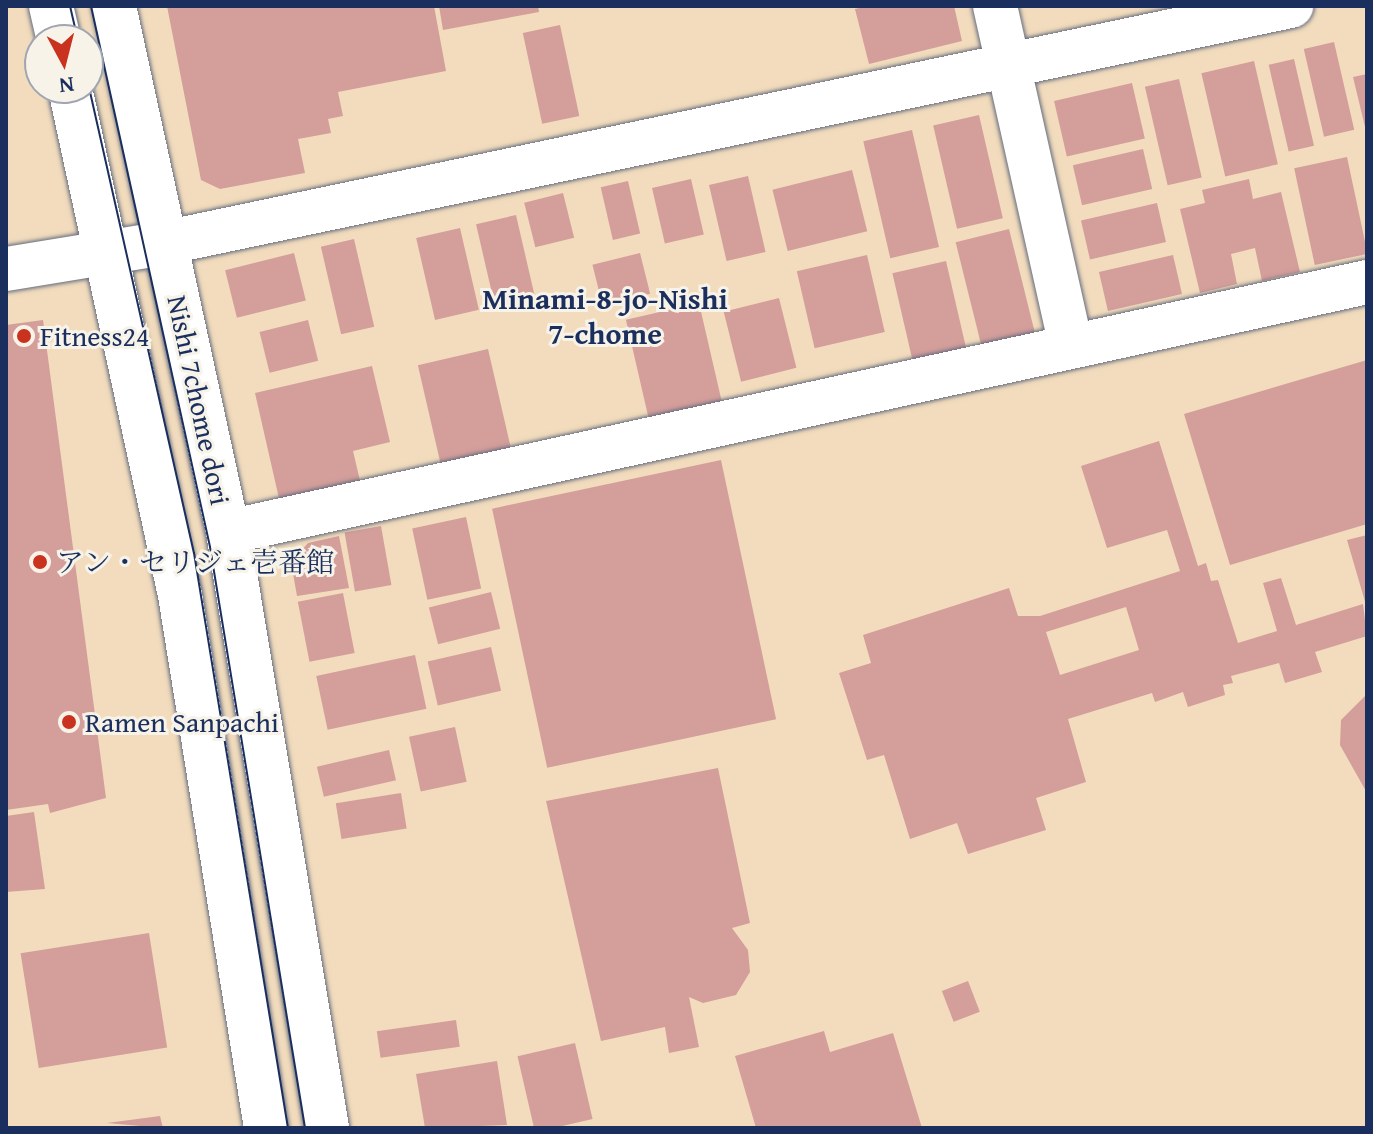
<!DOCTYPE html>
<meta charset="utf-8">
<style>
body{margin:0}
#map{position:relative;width:1373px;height:1134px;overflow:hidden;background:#f2dcbd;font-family:"Gentium Book Plus","Noto Serif JP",serif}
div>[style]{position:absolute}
.building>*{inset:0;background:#d49e9b;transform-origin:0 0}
.roads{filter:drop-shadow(0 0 2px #666c7f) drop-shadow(0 0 2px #666c7f)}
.minor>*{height:44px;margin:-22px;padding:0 22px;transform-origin:22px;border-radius:22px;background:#fff}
.tram>*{height:2px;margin:-1px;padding:0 1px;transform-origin:1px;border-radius:1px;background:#1b2f5e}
.dots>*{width:22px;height:22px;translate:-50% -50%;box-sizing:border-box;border:4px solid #f7f3e8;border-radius:50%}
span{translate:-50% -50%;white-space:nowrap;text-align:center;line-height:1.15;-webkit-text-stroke:6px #f7f3e8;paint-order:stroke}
.poi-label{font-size:28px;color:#1b2f5e}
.left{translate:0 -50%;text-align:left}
.street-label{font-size:28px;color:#1b2f5e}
.neighbourhood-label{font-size:30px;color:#1b2f5e;font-weight:700}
.frame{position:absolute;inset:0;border:8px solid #1b2f5e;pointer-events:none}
.north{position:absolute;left:24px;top:24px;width:80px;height:80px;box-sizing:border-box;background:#f7f3e8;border:2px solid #9fa5b1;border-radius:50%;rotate:173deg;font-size:22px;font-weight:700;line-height:32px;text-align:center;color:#1b2f5e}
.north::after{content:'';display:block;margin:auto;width:28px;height:36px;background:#c8321e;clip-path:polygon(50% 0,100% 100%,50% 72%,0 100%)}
</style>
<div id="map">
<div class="building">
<div style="clip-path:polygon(167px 6px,434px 6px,446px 71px,338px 92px,343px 116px,328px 119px,331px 133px,298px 139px,305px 173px,220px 189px,201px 180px)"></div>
<div style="clip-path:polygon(439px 6px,538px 6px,539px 12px,443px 30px)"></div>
<div style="clip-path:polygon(869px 6px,954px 6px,962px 41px,869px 64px,855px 9px)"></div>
<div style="left:560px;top:25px;width:93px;height:38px;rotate:78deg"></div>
<div style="left:1334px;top:42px;width:90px;height:31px;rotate:77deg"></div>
<div style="left:1294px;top:59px;width:89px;height:26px;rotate:77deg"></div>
<div style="left:1254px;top:61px;width:106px;height:54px;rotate:77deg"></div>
<div style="clip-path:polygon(1367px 74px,1367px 131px,1366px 131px,1353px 77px)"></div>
<div style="left:1179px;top:79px;width:101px;height:35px;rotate:77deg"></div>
<div style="left:1132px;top:83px;width:57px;height:80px;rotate:77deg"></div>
<div style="left:979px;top:115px;width:106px;height:47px;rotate:77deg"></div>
<div style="left:912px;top:130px;width:120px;height:50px;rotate:77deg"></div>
<div style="left:1143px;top:149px;width:41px;height:72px;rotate:77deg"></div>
<div style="left:1347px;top:157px;width:99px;height:54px;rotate:78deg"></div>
<div style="left:852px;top:170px;width:63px;height:82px;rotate:76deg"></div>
<div style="left:748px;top:176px;width:78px;height:40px;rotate:77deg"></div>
<div style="left:691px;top:179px;width:57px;height:40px;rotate:77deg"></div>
<div style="clip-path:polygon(1249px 179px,1253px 199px,1281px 192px,1300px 272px,1262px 281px,1255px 248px,1231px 254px,1237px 284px,1200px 293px,1180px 209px,1205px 203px,1202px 190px)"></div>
<div style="left:628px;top:181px;width:54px;height:28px;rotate:77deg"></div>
<div style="left:563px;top:193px;width:46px;height:40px;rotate:76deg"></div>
<div style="left:1157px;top:203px;width:40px;height:78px;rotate:77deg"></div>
<div style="left:516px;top:215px;width:87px;height:41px;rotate:77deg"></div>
<div style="left:460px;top:228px;width:84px;height:45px;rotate:77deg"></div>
<div style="left:1009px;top:229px;width:107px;height:55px;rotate:76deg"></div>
<div style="left:354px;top:239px;width:90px;height:34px;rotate:77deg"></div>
<div style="left:294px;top:253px;width:49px;height:71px;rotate:76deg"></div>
<div style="left:640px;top:253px;width:42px;height:49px;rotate:76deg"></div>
<div style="left:867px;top:255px;width:79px;height:72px;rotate:77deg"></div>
<div style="left:1173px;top:255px;width:40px;height:76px;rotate:77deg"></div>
<div style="left:946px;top:261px;width:89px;height:55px;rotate:77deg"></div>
<div style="left:779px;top:298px;width:72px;height:57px;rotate:76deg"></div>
<div style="left:699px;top:303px;width:104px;height:75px;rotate:77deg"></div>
<div style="clip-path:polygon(43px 320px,106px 798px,50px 813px,48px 804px,6px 810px,6px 325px)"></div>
<div style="left:308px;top:320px;width:42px;height:50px;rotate:76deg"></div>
<div style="left:488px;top:349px;width:106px;height:72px;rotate:77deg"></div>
<div style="clip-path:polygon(1367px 360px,1367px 524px,1230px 565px,1184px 414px)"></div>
<div style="clip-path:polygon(372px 366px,390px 442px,353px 451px,361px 485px,280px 503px,255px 393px)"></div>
<div style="clip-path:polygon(evenodd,1159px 441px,1198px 566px,1206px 563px,1211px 581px,1218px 580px,1238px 643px,1277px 631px,1263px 583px,1281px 578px,1296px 625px,1363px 604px,1367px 636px,1315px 652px,1322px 672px,1285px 683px,1279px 663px,1231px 676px,1233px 683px,1223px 685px,1225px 695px,1188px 707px,1183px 692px,1155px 702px,1152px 693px,1068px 719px,1086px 782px,1036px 798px,1046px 830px,968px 854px,957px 823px,910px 839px,884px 755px,867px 760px,839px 673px,871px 663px,863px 635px,1009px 588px,1018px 616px,1040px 616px,1180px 571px,1167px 530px,1107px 548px,1081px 466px,1159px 441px,1126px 607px,1139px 650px,1060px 675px,1046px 632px,1126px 607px)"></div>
<div style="left:721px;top:460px;width:265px;height:234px;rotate:78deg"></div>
<div style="left:466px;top:517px;width:73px;height:55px;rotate:78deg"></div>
<div style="left:381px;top:526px;width:60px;height:37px;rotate:80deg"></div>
<div style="clip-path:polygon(1367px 535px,1367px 605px,1366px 605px,1347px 540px)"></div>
<div style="clip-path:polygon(339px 536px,349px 588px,297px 596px,291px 562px,308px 543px)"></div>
<div style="left:491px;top:592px;width:38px;height:64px;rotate:76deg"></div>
<div style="left:343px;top:593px;width:61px;height:46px;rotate:79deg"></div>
<div style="left:491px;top:647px;width:45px;height:65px;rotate:77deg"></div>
<div style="left:415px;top:655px;width:55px;height:101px;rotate:78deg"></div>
<div style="clip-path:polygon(1367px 694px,1367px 793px,1340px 745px,1341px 720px)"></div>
<div style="left:455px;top:727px;width:56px;height:47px;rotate:78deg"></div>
<div style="left:389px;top:750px;width:31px;height:74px;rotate:77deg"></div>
<div style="clip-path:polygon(718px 768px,750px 923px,732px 928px,748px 950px,750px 972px,736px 995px,703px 1003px,689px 997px,699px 1047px,669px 1053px,665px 1027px,601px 1041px,546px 801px)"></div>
<div style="left:401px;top:793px;width:36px;height:66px;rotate:81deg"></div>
<div style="clip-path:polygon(34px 812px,45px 889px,6px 892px,6px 816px)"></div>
<div style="left:149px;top:933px;width:116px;height:130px;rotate:81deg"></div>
<div style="left:968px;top:981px;width:33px;height:28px;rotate:69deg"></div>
<div style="left:456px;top:1020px;width:27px;height:80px;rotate:82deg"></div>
<div style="clip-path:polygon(824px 1031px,830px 1052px,893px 1033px,922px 1128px,756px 1128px,735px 1056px)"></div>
<div style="left:575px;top:1043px;width:78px;height:59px;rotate:77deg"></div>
<div style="clip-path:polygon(497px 1061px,507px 1125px,425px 1128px,416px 1074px)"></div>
<div style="clip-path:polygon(160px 1116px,163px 1128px,107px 1123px)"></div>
</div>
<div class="roads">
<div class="minor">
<div style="left:51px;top:6px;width:35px;rotate:77deg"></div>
<div style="left:114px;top:6px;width:538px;rotate:77.77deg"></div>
<div style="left:228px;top:532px;width:604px;rotate:80.57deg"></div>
<div style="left:995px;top:6px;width:349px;rotate:77.4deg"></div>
<div style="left:70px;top:88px;width:519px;rotate:77.76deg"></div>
<div style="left:180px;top:595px;width:540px;rotate:80.83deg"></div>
<div style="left:6px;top:269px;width:160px;rotate:-9.3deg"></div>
<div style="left:164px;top:243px;width:1152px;rotate:-11.88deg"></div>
<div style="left:228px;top:532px;width:1166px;rotate:-12.38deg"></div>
</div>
</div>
<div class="tram">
<div style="left:70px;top:6px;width:35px;rotate:77deg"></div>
<div style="left:91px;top:6px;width:554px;rotate:77.59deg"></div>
<div style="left:210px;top:547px;width:589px;rotate:80.71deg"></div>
<div style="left:88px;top:83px;width:482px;rotate:77.3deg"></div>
<div style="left:194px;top:553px;width:583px;rotate:80.72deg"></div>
</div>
<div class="dots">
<div style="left:24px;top:336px;background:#c8321e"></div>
<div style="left:40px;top:562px;background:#c8321e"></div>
<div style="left:69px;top:722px;background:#c8321e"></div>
</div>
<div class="poi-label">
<span class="left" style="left:40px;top:336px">Fitness24</span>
<span class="left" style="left:56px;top:562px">アン・セリジェ壱番館</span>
<span class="left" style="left:85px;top:722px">Ramen Sanpachi</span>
</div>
<div class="street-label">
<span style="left:199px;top:400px;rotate:78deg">Nishi 7chome dori</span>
</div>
<div class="neighbourhood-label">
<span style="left:605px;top:315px">Minami-8-jo-Nishi<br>7-chome</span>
</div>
<div class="frame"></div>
<div class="north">N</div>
</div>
